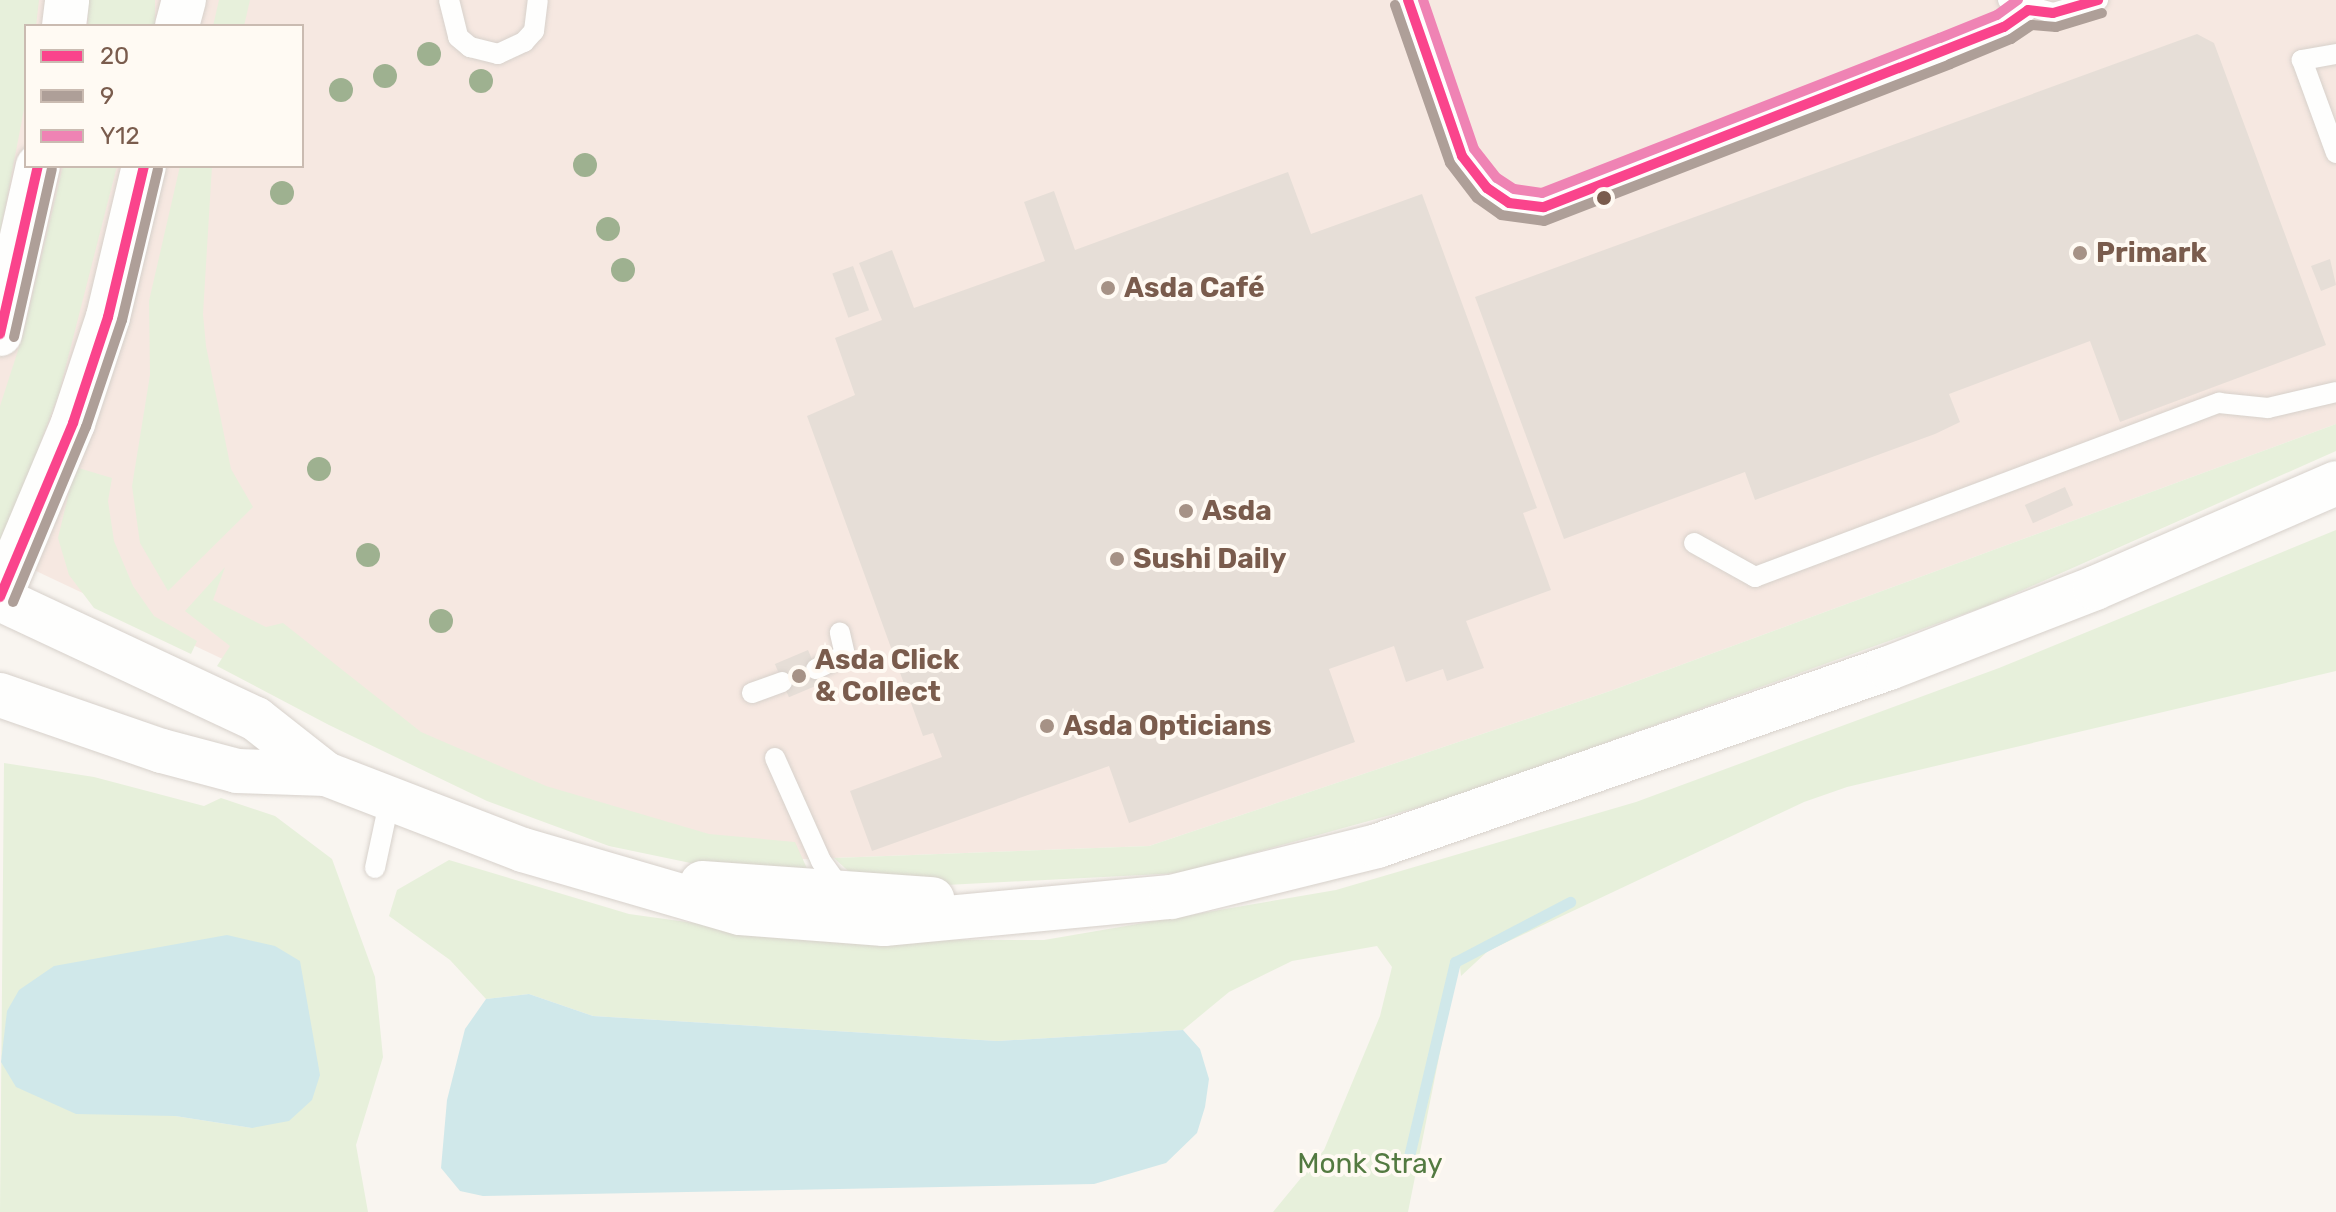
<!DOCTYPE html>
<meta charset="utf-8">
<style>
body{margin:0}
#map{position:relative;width:2336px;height:1212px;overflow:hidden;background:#f9f5f0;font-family:Rubik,sans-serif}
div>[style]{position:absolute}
.commercial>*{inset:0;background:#f6e8e1}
.green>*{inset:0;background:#e7f0db;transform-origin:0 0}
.water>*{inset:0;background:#d0e8ea}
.stream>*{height:11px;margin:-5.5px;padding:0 5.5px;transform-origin:5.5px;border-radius:5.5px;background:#d0e8ea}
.building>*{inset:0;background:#e6ded7;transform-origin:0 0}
.roads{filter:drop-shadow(0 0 2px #d7d1cb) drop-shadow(0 0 2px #d7d1cb)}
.service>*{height:20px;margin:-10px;padding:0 10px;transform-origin:10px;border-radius:10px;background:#fefefd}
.tertiary>*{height:44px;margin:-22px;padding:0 22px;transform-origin:22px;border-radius:22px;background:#fefefd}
.bus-1>*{height:10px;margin:-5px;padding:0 5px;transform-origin:5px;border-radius:5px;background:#fa448c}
.bus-2>*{height:10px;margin:-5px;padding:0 5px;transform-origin:5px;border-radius:5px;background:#ae9f98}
.bus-3>*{height:10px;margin:-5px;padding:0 5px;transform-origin:5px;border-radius:5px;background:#ef83b4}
.trees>*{width:24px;height:24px;margin:-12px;border-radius:50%;background:#9eb190}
.dots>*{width:22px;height:22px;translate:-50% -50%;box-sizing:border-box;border:4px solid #fffaf3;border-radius:50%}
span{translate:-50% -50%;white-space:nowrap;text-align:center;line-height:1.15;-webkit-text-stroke:8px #fffaf3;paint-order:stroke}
.poi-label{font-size:28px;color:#7a5c4d;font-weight:700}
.left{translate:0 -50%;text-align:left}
.park-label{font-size:28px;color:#537a41}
.legend{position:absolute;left:24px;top:24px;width:280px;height:144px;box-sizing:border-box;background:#fffaf3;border:2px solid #cabbb1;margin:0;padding:10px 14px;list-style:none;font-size:24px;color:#7a5c4d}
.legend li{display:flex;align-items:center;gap:16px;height:40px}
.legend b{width:40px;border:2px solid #cabbb1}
</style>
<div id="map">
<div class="commercial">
<div style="clip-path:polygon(evenodd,0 0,2336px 0,2336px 424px,1610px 691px,1149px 846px,779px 860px,454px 768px,0 554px,0 0,26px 26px,302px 26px,302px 166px,26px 166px,26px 26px)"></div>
</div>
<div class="green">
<div style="clip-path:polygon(0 0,39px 0,36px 26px,26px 26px,26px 99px,0 234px)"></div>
<div style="left:88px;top:0;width:67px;height:26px"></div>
<div style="clip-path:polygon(219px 0,250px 0,244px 26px,213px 26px)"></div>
<div style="clip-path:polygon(63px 166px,117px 166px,59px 393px,0 552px,0 406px,23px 335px)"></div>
<div style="clip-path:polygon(180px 166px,212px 166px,203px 314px,206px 346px,231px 469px,253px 507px,168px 591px,140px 543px,132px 486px,150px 375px,149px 301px)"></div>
<div style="clip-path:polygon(2336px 424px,2336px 451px,1989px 605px,1452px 798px,1181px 873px,946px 885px,857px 879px,834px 858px,1149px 846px,1610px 691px)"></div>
<div style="clip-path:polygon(75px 467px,112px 478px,108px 501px,114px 541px,133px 586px,154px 616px,197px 641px,191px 654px,94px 608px,69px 575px,58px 538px)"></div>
<div style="clip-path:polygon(2336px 530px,2336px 671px,1847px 787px,1804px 802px,1488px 951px,1461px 976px,1459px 957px,1408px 1212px,1273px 1212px,1324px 1150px,1380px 1016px,1392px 967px,1377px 946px,1292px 961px,1229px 992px,1183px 1030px,997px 1041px,593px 1016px,529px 994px,486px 999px,450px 960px,389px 916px,397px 890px,449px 860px,629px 914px,808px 939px,1044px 940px,1336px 890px,1636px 802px,1999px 668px)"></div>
<div style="clip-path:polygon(225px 567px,213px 600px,266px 627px,283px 623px,421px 732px,546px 786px,709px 834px,795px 842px,809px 873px,705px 866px,609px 846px,487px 801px,329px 725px,217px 666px,230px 646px,185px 611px)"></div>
<div style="clip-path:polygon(evenodd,4px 763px,94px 777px,204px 806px,221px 798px,275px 816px,332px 859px,375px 977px,383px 1057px,356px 1145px,368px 1212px,0 1212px,4px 763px,5px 1039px,252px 1128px,175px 1116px,1px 1062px,5px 1039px)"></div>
</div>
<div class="water">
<div style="clip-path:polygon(227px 935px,275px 946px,300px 961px,320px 1075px,312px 1100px,289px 1121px,252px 1128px,175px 1116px,76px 1114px,16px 1087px,1px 1062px,7px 1011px,19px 990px,54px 966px)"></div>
<div style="clip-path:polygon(529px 994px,593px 1016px,997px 1041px,1183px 1030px,1200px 1049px,1209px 1079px,1205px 1107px,1197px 1133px,1166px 1163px,1094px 1184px,483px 1196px,460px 1191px,441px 1168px,447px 1100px,465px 1029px,486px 999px)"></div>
</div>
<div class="stream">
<div style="left:1406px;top:1169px;width:213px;rotate:-76.7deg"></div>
<div style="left:1455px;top:962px;width:130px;rotate:-27.6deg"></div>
</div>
<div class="building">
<div style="clip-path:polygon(2197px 34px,2214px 43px,2326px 345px,2120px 422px,2090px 341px,1949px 394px,1960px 422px,1935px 434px,1755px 500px,1745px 472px,1564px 539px,1475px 297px)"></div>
<div style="clip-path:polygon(1288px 172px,1311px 234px,1422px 194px,1537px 508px,1523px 513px,1551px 590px,1466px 621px,1484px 668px,1447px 681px,1443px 669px,1406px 682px,1394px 646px,1329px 669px,1355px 742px,1129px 823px,1109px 766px,872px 851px,850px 791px,942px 757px,933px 733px,923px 736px,807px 416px,855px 395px,835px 338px,882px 320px,859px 263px,892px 250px,914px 308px,1045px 261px,1024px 202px,1054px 191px,1075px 250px)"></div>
<div style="clip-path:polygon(2330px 259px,2336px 285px,2321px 291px,2311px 266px)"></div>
<div style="left:853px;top:266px;width:47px;height:22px;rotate:70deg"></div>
<div style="left:2065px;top:487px;width:20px;height:44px;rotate:66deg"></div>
<div style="left:808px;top:650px;width:36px;height:36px;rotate:67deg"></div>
</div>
<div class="roads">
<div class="service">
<div style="left:449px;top:0;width:38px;rotate:76deg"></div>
<div style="left:458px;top:37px;width:16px;rotate:40deg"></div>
<div style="left:470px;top:47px;width:29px;rotate:14deg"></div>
<div style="left:498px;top:54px;width:29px;rotate:-25deg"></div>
<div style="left:524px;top:42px;width:15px;rotate:-48deg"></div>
<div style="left:534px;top:31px;width:31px;rotate:-83deg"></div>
<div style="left:1408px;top:0;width:165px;rotate:70.9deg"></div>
<div style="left:1462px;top:156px;width:41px;rotate:52deg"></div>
<div style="left:1487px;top:188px;width:27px;rotate:34deg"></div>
<div style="left:1509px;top:203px;width:35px;rotate:7deg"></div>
<div style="left:1544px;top:207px;width:430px;rotate:-21.3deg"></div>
<div style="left:1945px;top:51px;width:64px;rotate:-22.1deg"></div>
<div style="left:2004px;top:27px;width:29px;rotate:-35deg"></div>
<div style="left:2008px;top:0;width:47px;rotate:16.1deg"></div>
<div style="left:2053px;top:13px;width:47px;rotate:-16.1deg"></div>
<div style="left:2336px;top:54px;width:35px;rotate:170deg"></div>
<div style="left:2302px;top:60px;width:99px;rotate:69.9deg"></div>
<div style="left:1694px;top:543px;width:70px;rotate:29.1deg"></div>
<div style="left:1755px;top:577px;width:496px;rotate:-20.6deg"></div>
<div style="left:2219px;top:403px;width:49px;rotate:5.8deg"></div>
<div style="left:2268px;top:408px;width:70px;rotate:-13.2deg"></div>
<div style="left:816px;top:669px;width:32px;rotate:-26deg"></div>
<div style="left:845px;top:655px;width:23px;rotate:-103deg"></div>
<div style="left:752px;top:693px;width:32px;rotate:-20deg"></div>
<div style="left:775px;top:758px;width:113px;rotate:65.9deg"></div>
<div style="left:821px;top:861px;width:34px;rotate:54deg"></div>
<div style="left:375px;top:868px;width:72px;rotate:-77.9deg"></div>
</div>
<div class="tertiary">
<div style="left:64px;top:26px;width:26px;rotate:-83deg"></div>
<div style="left:177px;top:26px;width:27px;rotate:-75deg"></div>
<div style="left:0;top:334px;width:172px;rotate:-77.3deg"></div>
<div style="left:0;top:597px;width:189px;rotate:-67.2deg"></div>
<div style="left:73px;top:423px;width:112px;rotate:-71.7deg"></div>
<div style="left:108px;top:317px;width:155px;rotate:-76.6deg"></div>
<div style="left:0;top:599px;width:283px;rotate:25.1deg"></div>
<div style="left:256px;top:719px;width:89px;rotate:38.2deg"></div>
<div style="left:326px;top:774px;width:211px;rotate:21.1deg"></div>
<div style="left:523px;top:850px;width:226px;rotate:16.2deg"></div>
<div style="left:740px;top:913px;width:144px;rotate:4.4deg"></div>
<div style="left:884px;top:924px;width:288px;rotate:-5.4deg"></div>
<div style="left:1171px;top:897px;width:212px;rotate:-13.9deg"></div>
<div style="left:1377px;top:846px;width:542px;rotate:-19.17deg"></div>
<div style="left:1889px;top:668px;width:221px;rotate:-21.2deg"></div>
<div style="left:2095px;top:588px;width:263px;rotate:-23.5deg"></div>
<div style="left:0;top:695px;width:171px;rotate:19.1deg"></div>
<div style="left:162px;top:751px;width:78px;rotate:14.9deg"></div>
<div style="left:237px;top:771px;width:89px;rotate:1.9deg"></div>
<div style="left:702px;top:883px;width:231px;rotate:4deg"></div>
</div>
</div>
<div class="bus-1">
<div style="left:1408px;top:0;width:165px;rotate:70.9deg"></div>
<div style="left:1462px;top:156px;width:41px;rotate:52deg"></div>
<div style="left:1487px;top:188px;width:27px;rotate:34deg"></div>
<div style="left:1509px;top:203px;width:35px;rotate:7deg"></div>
<div style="left:1544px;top:207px;width:494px;rotate:-21.4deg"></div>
<div style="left:2004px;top:27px;width:29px;rotate:-35deg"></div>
<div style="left:2028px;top:10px;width:25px;rotate:7deg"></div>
<div style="left:2053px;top:13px;width:47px;rotate:-16.1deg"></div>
<div style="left:0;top:334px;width:172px;rotate:-77.3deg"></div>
<div style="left:0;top:597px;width:189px;rotate:-67.2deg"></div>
<div style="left:73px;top:423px;width:112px;rotate:-71.7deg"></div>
<div style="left:108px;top:317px;width:155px;rotate:-76.6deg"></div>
</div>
<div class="bus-2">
<div style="left:1395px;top:5px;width:167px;rotate:70.8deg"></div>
<div style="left:1450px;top:163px;width:44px;rotate:52.4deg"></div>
<div style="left:1477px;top:198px;width:29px;rotate:35deg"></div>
<div style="left:1501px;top:215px;width:43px;rotate:7.9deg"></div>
<div style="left:1544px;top:221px;width:435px;rotate:-21.1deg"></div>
<div style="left:1950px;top:64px;width:66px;rotate:-22.3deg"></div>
<div style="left:2011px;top:39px;width:25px;rotate:-34deg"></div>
<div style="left:2032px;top:25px;width:24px;rotate:5deg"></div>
<div style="left:2056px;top:27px;width:48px;rotate:-16.9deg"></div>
<div style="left:14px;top:337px;width:172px;rotate:-77.3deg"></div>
<div style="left:13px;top:602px;width:190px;rotate:-67.4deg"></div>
<div style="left:86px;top:427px;width:113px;rotate:-71.4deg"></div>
<div style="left:122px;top:320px;width:155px;rotate:-76.6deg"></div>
</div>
<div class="bus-3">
<div style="left:1423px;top:0;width:157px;rotate:71.1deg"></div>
<div style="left:1474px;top:149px;width:37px;rotate:52deg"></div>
<div style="left:1497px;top:178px;width:20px;rotate:33deg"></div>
<div style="left:1514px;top:189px;width:28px;rotate:8deg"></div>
<div style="left:1542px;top:193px;width:427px;rotate:-21.3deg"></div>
<div style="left:1940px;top:38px;width:61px;rotate:-22deg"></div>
<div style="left:1997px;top:15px;width:26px;rotate:-36deg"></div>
</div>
<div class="trees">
<div style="left:429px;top:54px"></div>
<div style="left:385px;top:76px"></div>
<div style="left:481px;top:81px"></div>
<div style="left:341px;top:90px"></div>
<div style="left:585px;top:165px"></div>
<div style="left:282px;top:193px"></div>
<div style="left:608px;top:229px"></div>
<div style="left:623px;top:270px"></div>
<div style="left:319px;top:469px"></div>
<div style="left:368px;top:555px"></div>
<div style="left:441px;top:621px"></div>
</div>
<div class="dots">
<div style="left:1604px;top:198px;background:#7a5c4d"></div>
<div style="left:2080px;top:253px;background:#a69286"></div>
<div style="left:1108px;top:288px;background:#a69286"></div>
<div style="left:1186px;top:511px;background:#a69286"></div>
<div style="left:1117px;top:559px;background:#a69286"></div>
<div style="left:799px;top:676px;background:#a69286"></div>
<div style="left:1047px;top:726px;background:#a69286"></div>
</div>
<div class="poi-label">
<span class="left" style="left:2096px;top:253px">Primark</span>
<span class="left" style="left:1124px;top:288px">Asda Café</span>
<span class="left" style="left:1202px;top:511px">Asda</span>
<span class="left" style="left:1133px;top:559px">Sushi Daily</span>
<span class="left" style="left:815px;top:676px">Asda Click<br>&amp; Collect</span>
<span class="left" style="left:1063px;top:726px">Asda Opticians</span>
</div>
<div class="park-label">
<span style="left:1370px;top:1164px">Monk Stray</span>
</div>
<ul class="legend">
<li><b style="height:10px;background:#fa448c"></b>20</li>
<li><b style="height:10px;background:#ae9f98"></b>9</li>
<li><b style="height:10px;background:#ef83b4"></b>Y12</li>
</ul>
</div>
